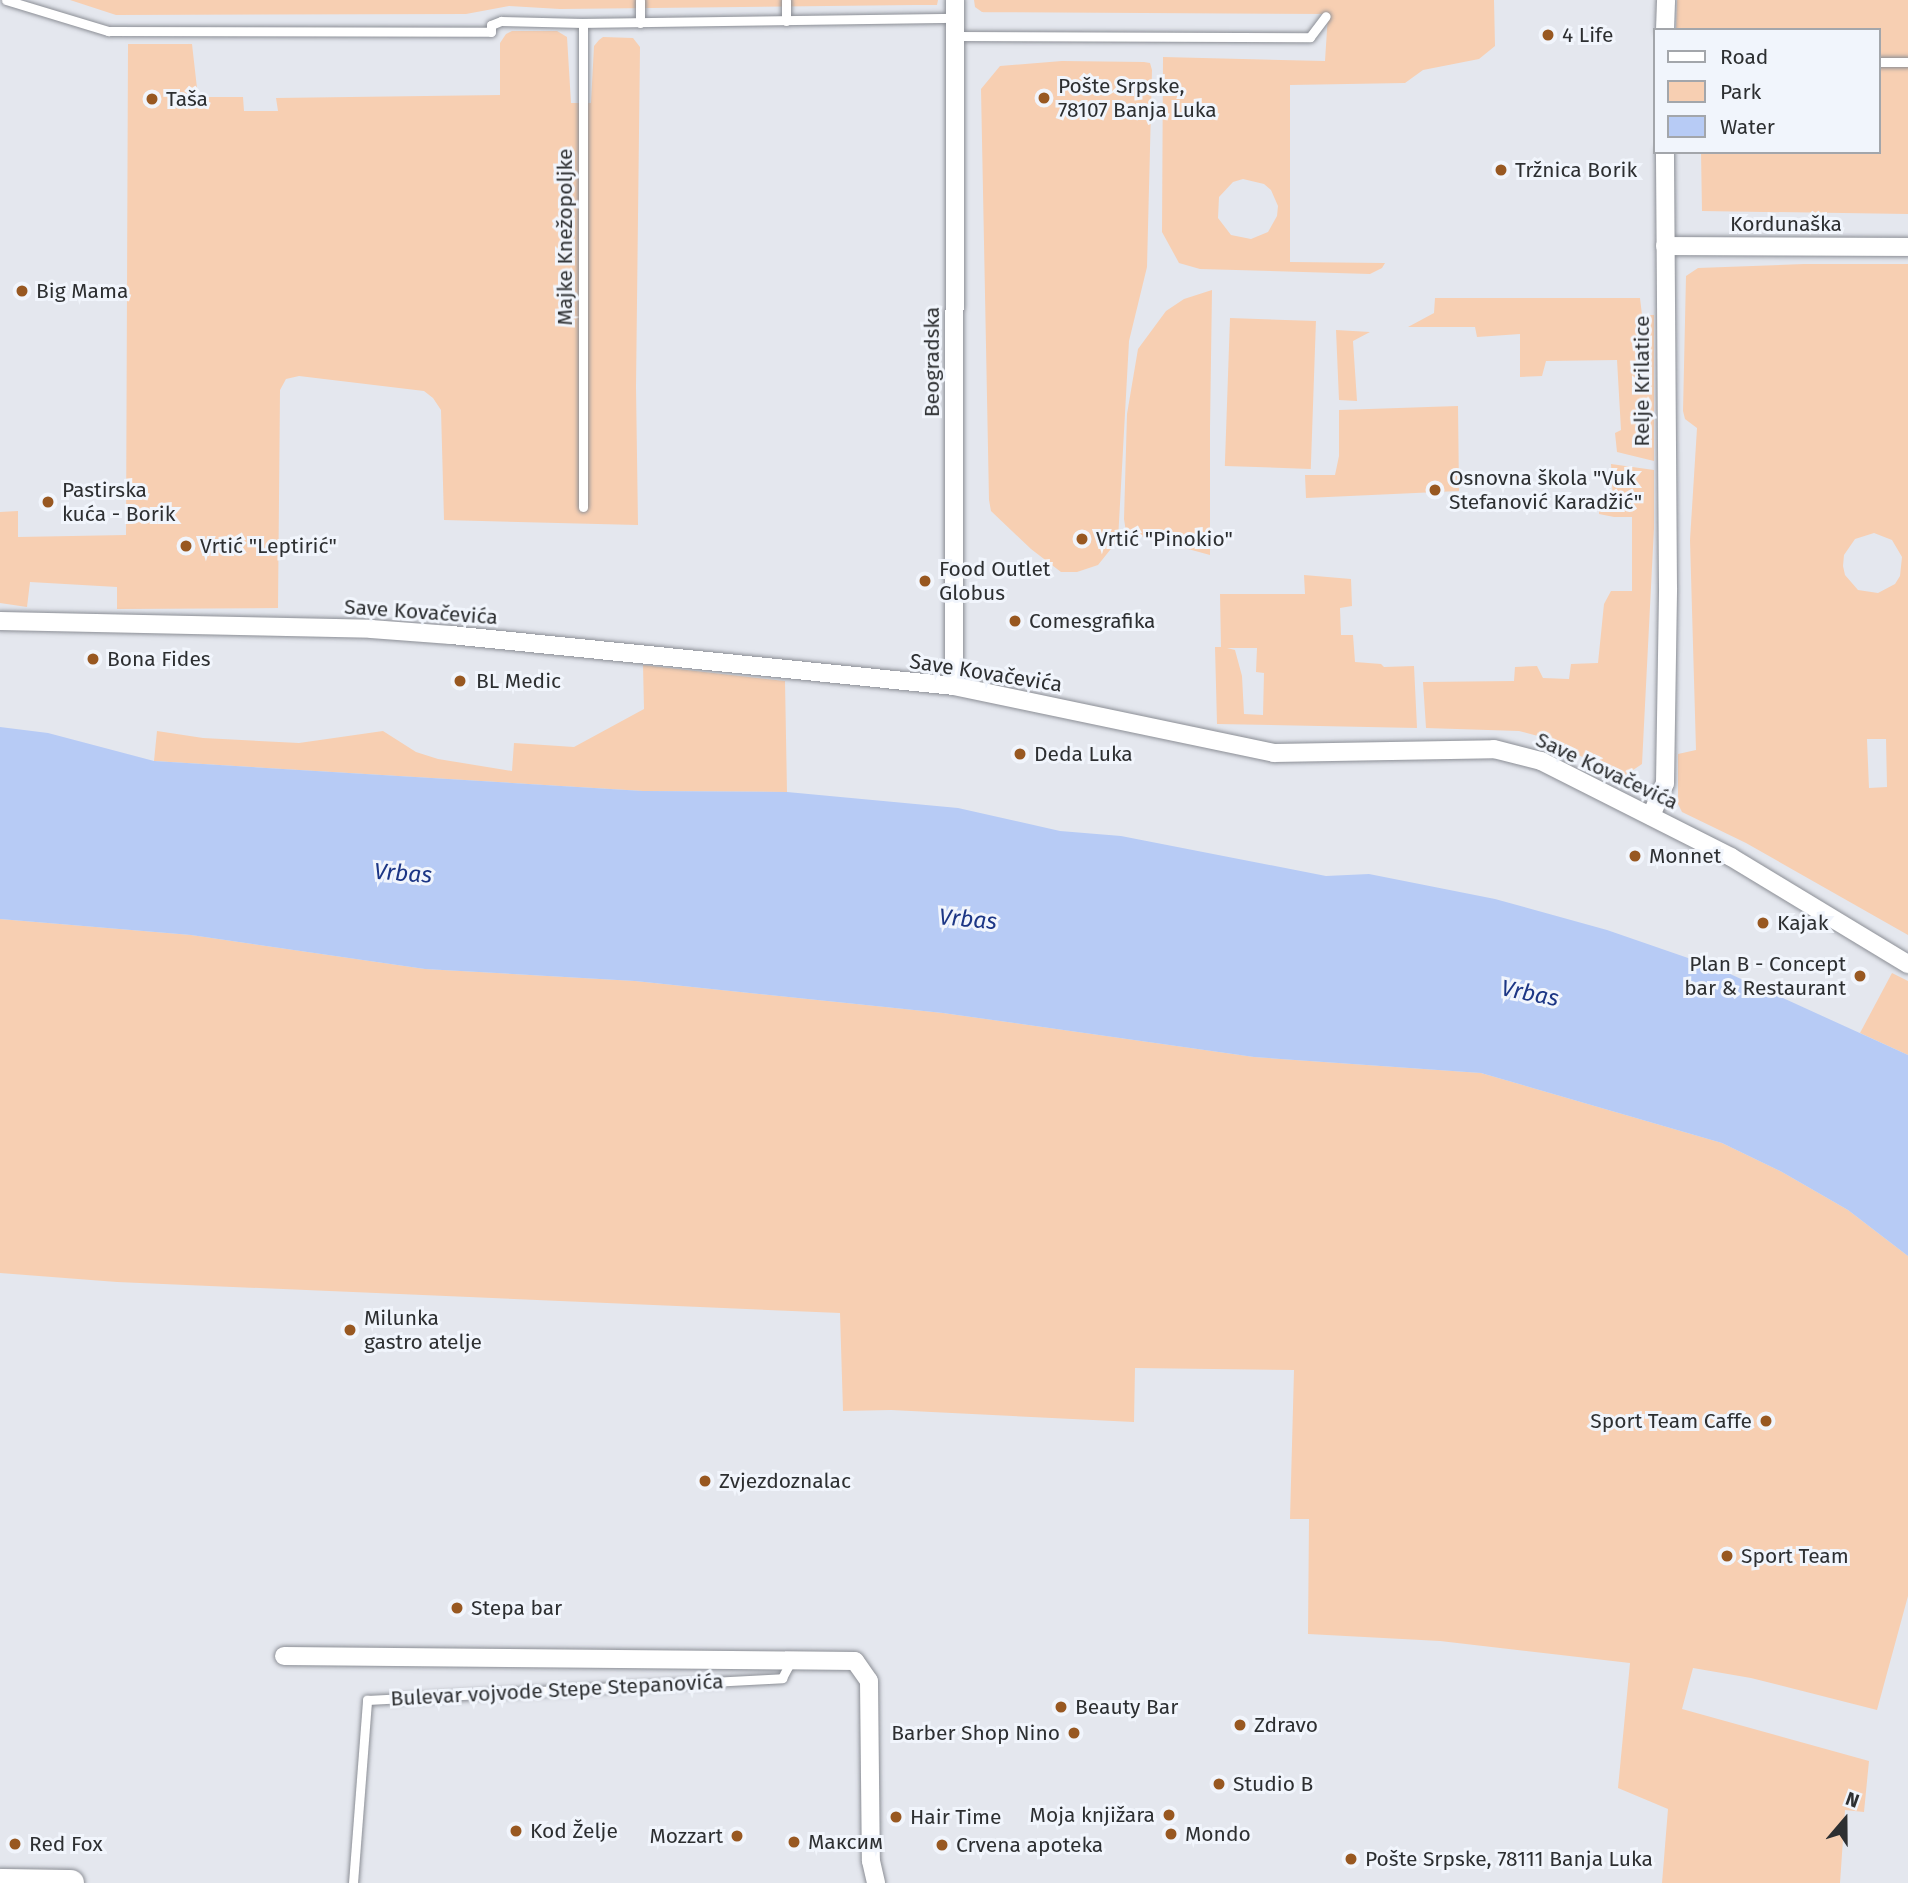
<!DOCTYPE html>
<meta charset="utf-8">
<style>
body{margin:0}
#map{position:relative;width:1908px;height:1883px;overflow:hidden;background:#e4e7ee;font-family:"Fira Sans",sans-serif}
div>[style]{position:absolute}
.green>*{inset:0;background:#f7cfb2;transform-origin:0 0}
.water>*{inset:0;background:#b7cbf5}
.roads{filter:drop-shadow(0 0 2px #8b8e95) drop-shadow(0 0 2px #8b8e95)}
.lane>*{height:9px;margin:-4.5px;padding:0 4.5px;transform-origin:4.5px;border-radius:4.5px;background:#fff}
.street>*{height:18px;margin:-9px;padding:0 9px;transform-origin:9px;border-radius:9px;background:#fff}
.secondary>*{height:26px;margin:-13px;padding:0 13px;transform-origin:13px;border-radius:13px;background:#fff}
.dots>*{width:19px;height:19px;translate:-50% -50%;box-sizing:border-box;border:4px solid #f1f5fc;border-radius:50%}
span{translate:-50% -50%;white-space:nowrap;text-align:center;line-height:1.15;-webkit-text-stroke:6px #f1f5fc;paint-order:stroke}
.poi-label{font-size:21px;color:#2d2f31}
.left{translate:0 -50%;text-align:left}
.right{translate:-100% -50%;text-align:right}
.street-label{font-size:21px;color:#2d2f31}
.water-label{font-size:23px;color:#1c3685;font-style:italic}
.legend{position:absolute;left:1653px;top:28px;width:228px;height:126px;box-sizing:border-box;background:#f1f5fc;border:2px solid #a3a6ab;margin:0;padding:9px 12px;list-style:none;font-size:21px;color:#2d2f31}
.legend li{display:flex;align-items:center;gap:14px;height:35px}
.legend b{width:35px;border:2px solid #a3a6ab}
.north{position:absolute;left:1810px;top:1785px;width:70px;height:70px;-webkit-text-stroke:5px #f1f5fc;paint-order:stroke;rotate:20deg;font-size:19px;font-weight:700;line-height:28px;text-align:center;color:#2d2f31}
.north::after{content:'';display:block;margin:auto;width:24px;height:32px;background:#2d2f31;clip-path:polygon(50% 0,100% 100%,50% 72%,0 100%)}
</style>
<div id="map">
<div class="green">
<div style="clip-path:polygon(70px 0,938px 0,937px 5px,915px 5px,560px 9px,509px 6px,466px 14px,116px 15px)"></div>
<div style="clip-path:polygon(evenodd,974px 0,1494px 0,1495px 46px,1479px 59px,1423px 70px,1405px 83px,1290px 85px,1290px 262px,1385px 263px,1382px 268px,1370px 274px,1200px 269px,1179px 263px,1162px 232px,1163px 57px,1325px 61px,1328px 14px,982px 12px,975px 7px,974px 0,1243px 179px,1264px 184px,1271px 190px,1278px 206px,1277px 216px,1268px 232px,1251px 239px,1231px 235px,1218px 218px,1219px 197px,1233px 182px,1243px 179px)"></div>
<div style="clip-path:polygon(1677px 0,1908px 0,1908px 214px,1702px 211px,1701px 152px,1878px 152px,1878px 30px,1676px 30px)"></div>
<div style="clip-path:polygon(512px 31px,557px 31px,567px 37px,571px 103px,591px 103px,594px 46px,599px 40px,603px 37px,633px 38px,640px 47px,636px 387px,638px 525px,444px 520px,441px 410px,433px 398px,424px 391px,299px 376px,286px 379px,280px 390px,278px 608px,117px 609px,117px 587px,30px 582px,27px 607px,0 603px,0 512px,18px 511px,18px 537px,126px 535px,128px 44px,192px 44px,198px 97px,243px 97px,244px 111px,278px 111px,276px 98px,500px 95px,500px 43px,506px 34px)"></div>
<div style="clip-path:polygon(1062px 61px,1144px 62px,1150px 63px,1152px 70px,1147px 267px,1129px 341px,1118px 540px,1098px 565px,1077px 572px,1061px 572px,1031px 549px,991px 511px,989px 500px,981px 89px,1000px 66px)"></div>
<div style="clip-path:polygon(evenodd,1804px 264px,1908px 264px,1908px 935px,1746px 843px,1682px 812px,1678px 804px,1678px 754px,1696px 750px,1690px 540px,1697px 428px,1685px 419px,1683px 411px,1686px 276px,1698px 268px,1804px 264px,1874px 533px,1892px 540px,1902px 557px,1900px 576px,1895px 584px,1878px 593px,1858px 590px,1845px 575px,1843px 566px,1844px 555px,1855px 539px,1874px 533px,1804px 264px,1867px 739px,1886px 739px,1887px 787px,1869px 788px,1867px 739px)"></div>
<div style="clip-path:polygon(1212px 290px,1210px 427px,1210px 555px,1126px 532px,1124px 519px,1127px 414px,1138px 349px,1166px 311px,1184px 299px)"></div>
<div style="clip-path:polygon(1435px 298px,1640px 298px,1642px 315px,1654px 315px,1654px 461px,1617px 452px,1615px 433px,1621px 430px,1617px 360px,1546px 361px,1542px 376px,1520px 377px,1520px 334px,1477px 337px,1475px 327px,1408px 327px,1434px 313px)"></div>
<div style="left:1230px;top:318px;width:86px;height:148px;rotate:2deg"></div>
<div style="clip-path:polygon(1336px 330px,1370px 332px,1353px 341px,1357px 401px,1339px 400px)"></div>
<div style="clip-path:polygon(1458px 406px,1459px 491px,1306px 498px,1305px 475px,1335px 475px,1339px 456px,1339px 410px)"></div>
<div style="clip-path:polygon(1611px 464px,1654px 470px,1654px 528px,1642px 764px,1621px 778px,1549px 739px,1519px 731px,1426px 728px,1423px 682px,1514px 681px,1515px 667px,1537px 666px,1543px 678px,1569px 679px,1571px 664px,1598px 663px,1604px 604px,1611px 591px,1632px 591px,1632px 517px,1614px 517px,1599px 514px,1599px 510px,1578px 510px,1577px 504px,1613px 501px)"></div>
<div style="clip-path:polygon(evenodd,1304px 575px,1351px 579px,1352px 606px,1340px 608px,1341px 635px,1353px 635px,1355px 662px,1381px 664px,1384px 667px,1414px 666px,1417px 728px,1217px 724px,1215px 647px,1221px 647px,1220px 594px,1305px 594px,1304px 575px,1227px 648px,1257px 648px,1256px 672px,1264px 673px,1263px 715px,1244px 714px,1242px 676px,1235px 650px,1227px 648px)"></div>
<div style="clip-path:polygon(643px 665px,785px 681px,787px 792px,643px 791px,154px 761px,157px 731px,203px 738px,299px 743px,383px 731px,416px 752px,438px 759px,512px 771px,514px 743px,574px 747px,644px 709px)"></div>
<div style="clip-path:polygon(0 919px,191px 935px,425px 969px,635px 981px,943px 1013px,1254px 1057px,1481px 1073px,1722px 1143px,1782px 1172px,1848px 1210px,1908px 1256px,1908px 1596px,1877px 1710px,1751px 1678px,1693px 1668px,1682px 1709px,1869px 1761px,1864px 1812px,1845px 1810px,1840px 1883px,1662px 1883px,1668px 1809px,1618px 1788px,1630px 1663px,1440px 1641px,1308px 1634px,1309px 1519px,1290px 1519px,1294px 1370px,1135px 1368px,1134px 1422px,891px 1410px,843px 1411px,840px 1313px,117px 1282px,0 1273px)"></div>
<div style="clip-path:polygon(1892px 973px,1908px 981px,1908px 1055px,1860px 1033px)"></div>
</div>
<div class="water">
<div style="clip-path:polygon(0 727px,48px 733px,154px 761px,643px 791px,787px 792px,958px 808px,1060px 831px,1121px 836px,1326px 876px,1369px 874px,1495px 899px,1607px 930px,1717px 968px,1908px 1055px,1908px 1256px,1848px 1210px,1782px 1172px,1722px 1143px,1481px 1073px,1254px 1057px,943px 1013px,635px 981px,425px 969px,191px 935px,0 919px)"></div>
</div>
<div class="roads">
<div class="lane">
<div style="left:6px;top:0;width:107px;rotate:16.9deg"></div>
<div style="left:108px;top:31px;width:383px;rotate:0.1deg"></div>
<div style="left:491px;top:32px;width:7px;rotate:-90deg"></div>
<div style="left:491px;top:25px;width:11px;rotate:-22deg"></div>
<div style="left:501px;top:21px;width:82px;rotate:1.4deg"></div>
<div style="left:786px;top:0;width:21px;rotate:90deg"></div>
<div style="left:640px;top:23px;width:23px;rotate:-90deg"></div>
<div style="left:954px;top:36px;width:356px;rotate:0.2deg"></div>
<div style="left:1310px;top:37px;width:26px;rotate:-53deg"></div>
<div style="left:1878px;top:62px;width:30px"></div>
<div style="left:583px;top:507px;width:484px;rotate:-90deg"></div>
<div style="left:583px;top:23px;width:372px;rotate:-0.8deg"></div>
<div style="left:353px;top:1883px;width:184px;rotate:-85.6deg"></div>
<div style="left:367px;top:1700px;width:416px;rotate:-3deg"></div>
<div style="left:782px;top:1678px;width:19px;rotate:-62deg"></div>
</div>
<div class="street">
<div style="left:1665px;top:30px;width:30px;rotate:-88deg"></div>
<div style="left:1665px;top:246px;width:243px;rotate:0.2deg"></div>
<div style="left:0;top:621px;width:371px;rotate:1.2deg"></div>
<div style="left:371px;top:629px;width:80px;rotate:4.3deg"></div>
<div style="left:451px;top:635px;width:506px;rotate:5.79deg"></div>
<div style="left:954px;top:686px;width:327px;rotate:11.8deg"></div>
<div style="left:1274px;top:753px;width:220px;rotate:-1deg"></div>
<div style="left:1494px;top:749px;width:49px;rotate:14.3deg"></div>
<div style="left:1541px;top:761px;width:213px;rotate:26.8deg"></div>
<div style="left:1731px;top:857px;width:207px;rotate:31.2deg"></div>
<div style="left:954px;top:686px;width:686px;rotate:-89.92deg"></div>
<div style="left:1651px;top:816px;width:36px;rotate:-67deg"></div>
<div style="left:1665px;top:783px;width:195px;rotate:-89.1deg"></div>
<div style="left:1668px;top:588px;width:436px;rotate:-90.4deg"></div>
<div style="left:284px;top:1656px;width:571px;rotate:0.5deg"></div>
<div style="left:855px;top:1661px;width:24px;rotate:55deg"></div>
<div style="left:869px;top:1681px;width:180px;rotate:89.4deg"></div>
<div style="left:871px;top:1861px;width:23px;rotate:77deg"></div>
</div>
<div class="secondary">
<div style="left:0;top:1882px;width:71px;rotate:0.8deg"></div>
</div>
</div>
<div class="dots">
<div style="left:1548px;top:35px;background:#985821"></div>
<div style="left:1044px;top:98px;background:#985821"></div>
<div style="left:152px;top:99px;background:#985821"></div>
<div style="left:1501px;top:170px;background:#985821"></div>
<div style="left:22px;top:291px;background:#985821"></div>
<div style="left:1435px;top:490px;background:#985821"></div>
<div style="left:48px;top:502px;background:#985821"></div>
<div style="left:1082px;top:539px;background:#985821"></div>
<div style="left:186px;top:546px;background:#985821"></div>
<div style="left:925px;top:581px;background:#985821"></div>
<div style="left:1015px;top:621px;background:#985821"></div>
<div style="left:93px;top:659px;background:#985821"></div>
<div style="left:460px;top:681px;background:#985821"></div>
<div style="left:1020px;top:754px;background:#985821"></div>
<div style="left:1635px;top:856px;background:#985821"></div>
<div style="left:1763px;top:923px;background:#985821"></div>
<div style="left:1860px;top:976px;background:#985821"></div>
<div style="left:350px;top:1330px;background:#985821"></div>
<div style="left:1766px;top:1421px;background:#985821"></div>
<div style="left:705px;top:1481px;background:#985821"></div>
<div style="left:1727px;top:1556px;background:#985821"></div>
<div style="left:457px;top:1608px;background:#985821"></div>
<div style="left:1061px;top:1707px;background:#985821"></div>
<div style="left:1240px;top:1725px;background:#985821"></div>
<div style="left:1074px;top:1733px;background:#985821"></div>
<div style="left:1219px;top:1784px;background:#985821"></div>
<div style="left:1169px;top:1815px;background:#985821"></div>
<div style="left:896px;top:1817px;background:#985821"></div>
<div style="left:516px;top:1831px;background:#985821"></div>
<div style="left:1171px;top:1834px;background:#985821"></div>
<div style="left:737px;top:1836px;background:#985821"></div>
<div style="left:794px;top:1842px;background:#985821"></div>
<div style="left:15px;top:1844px;background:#985821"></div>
<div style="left:942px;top:1845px;background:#985821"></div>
<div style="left:1351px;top:1859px;background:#985821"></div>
</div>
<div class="poi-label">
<span class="left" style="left:1562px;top:35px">4 Life</span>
<span class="left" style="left:1058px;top:98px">Pošte Srpske,<br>78107 Banja Luka</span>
<span class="left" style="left:166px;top:99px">Taša</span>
<span class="left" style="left:1515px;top:170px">Tržnica Borik</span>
<span class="left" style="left:36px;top:291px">Big Mama</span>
<span class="left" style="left:1449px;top:490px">Osnovna škola "Vuk<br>Stefanović Karadžić"</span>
<span class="left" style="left:62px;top:502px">Pastirska<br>kuća - Borik</span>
<span class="left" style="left:1096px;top:539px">Vrtić "Pinokio"</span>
<span class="left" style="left:200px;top:546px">Vrtić "Leptirić"</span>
<span class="left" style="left:939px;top:581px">Food Outlet<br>Globus</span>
<span class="left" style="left:1029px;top:621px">Comesgrafika</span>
<span class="left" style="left:107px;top:659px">Bona Fides</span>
<span class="left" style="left:476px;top:681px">BL Medic</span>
<span class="left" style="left:1034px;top:754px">Deda Luka</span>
<span class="left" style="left:1649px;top:856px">Monnet</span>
<span class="left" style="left:1777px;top:923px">Kajak</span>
<span class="right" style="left:1846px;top:976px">Plan B - Concept<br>bar &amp; Restaurant</span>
<span class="left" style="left:364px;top:1330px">Milunka<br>gastro atelje</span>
<span class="right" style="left:1752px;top:1421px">Sport Team Caffe</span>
<span class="left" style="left:719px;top:1481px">Zvjezdoznalac</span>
<span class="left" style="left:1741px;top:1556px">Sport Team</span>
<span class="left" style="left:471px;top:1608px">Stepa bar</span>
<span class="left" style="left:1075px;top:1707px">Beauty Bar</span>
<span class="left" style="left:1254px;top:1725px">Zdravo</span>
<span class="right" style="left:1060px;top:1733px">Barber Shop Nino</span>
<span class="left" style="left:1233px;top:1784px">Studio B</span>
<span class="right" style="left:1155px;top:1815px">Moja knjižara</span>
<span class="left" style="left:910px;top:1817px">Hair Time</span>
<span class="left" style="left:530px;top:1831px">Kod Želje</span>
<span class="left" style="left:1185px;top:1834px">Mondo</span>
<span class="right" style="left:723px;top:1836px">Mozzart</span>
<span class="left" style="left:808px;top:1842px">Максим</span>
<span class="left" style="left:29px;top:1844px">Red Fox</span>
<span class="left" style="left:956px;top:1845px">Crvena apoteka</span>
<span class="left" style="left:1365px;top:1859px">Pošte Srpske, 78111 Banja Luka</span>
</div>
<div class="street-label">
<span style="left:1786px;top:224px">Kordunaška</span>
<span style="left:565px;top:237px;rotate:-90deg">Majke Knežopoljke</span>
<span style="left:932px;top:362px;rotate:-90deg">Beogradska</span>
<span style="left:1642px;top:381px;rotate:-90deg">Relje Krilatice</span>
<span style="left:421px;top:612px;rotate:4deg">Save Kovačevića</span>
<span style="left:986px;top:673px;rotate:9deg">Save Kovačevića</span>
<span style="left:1607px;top:771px;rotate:25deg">Save Kovačevića</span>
<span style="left:557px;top:1690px;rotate:-3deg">Bulevar vojvode Stepe Stepanovića</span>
</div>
<div class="water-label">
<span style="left:403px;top:873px;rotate:4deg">Vrbas</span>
<span style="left:968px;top:919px;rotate:5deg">Vrbas</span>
<span style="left:1530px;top:993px;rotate:11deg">Vrbas</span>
</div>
<ul class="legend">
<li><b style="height:9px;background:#fff"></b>Road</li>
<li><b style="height:19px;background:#f7cfb2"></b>Park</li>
<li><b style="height:19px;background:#b7cbf5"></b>Water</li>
</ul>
<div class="north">N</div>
</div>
